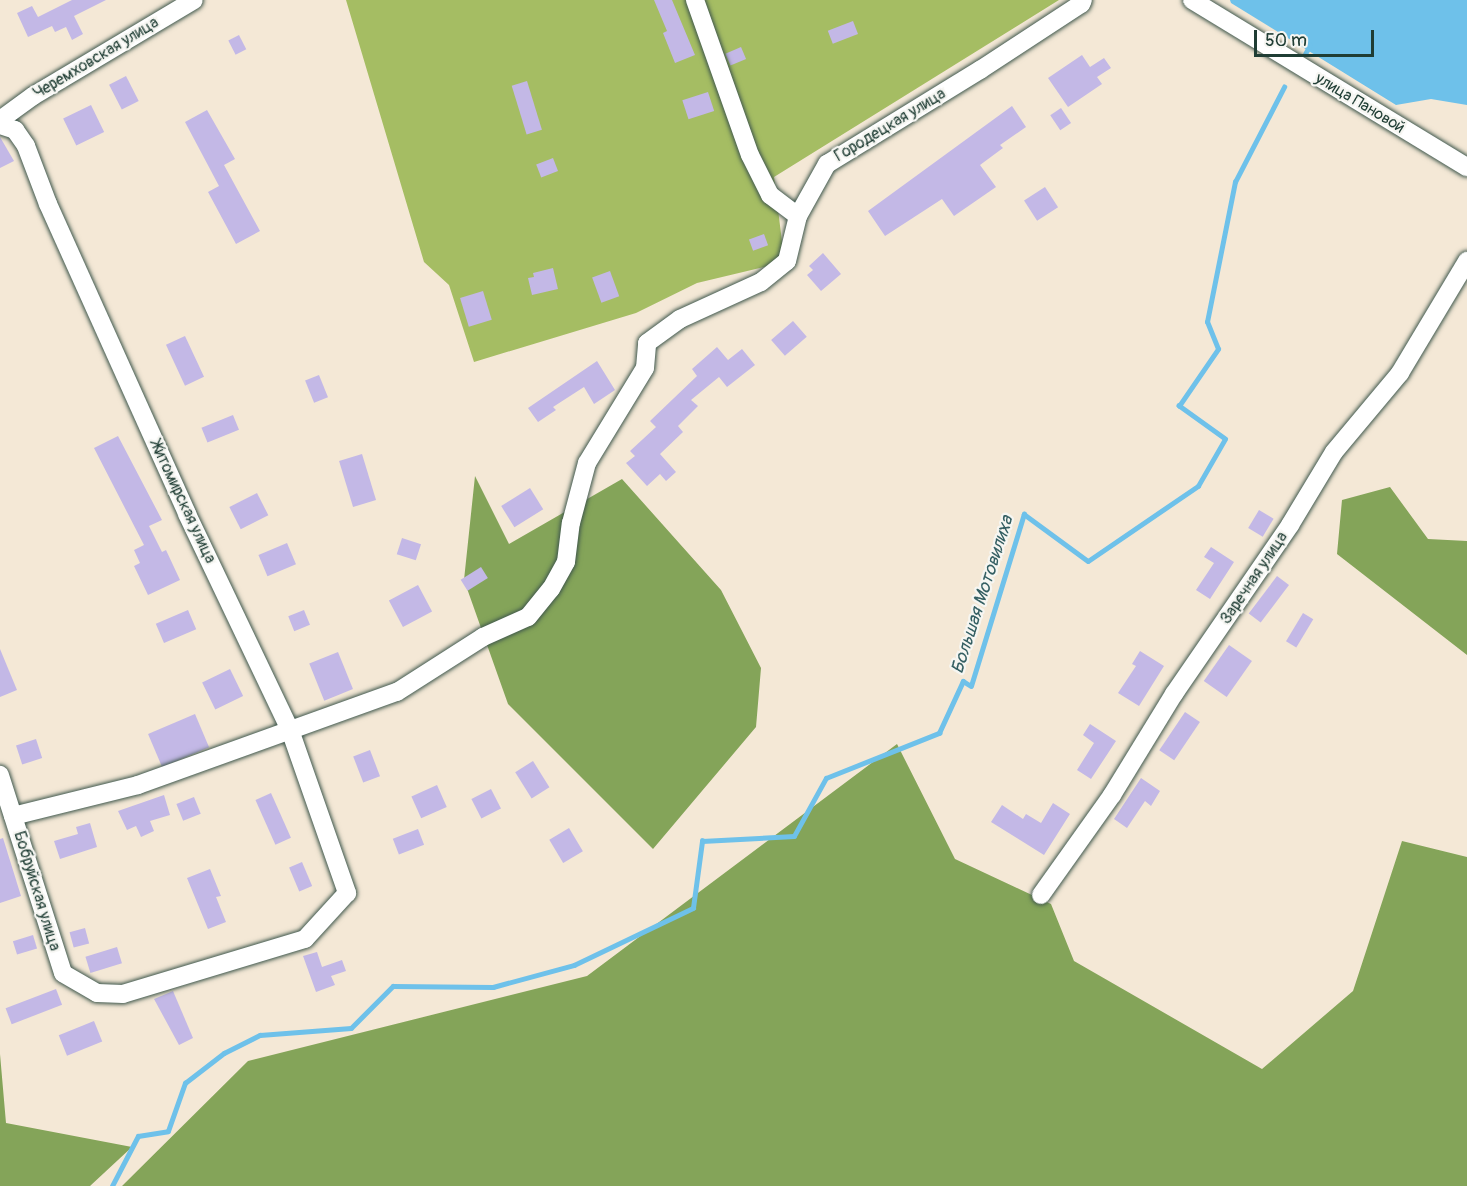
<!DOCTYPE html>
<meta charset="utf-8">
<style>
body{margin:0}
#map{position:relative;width:1467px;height:1186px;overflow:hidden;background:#f4e8d6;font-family:Pangolin,sans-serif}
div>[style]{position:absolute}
.green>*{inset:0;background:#a5bd63}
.forest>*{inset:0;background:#84a459}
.water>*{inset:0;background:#6ec1ea}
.stream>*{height:4.5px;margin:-2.25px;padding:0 2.25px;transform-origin:2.25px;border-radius:2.25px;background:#6ec1ea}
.building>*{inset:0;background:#c3b8e6;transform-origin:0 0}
.roads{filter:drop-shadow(0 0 2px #3f574c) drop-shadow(0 0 2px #3f574c)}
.minor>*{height:18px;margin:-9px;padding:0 9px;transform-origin:9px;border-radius:9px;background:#fff}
span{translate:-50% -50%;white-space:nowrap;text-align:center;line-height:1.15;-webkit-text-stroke:4.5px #f6f6f2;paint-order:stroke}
.street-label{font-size:16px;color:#1f3d34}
.water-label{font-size:18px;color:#335e62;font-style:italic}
.scale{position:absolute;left:1254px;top:30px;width:120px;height:27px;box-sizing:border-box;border:3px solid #1f3d34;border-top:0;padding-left:8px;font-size:18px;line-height:21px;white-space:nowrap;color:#1f3d34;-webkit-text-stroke:4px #f6f6f2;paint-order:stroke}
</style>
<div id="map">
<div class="green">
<div style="clip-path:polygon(346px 0,1059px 0,774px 177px,784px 258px,768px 266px,697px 283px,636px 313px,474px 362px,449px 285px,424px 262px)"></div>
</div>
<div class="forest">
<div style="clip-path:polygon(475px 476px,509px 544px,622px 479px,721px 590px,761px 668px,756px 727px,653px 849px,508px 704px,464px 580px)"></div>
<div style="clip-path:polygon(1390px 487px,1428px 539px,1467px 541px,1467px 655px,1337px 554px,1342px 500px)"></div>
<div style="clip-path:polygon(897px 744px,955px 859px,1051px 904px,1074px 961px,1262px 1069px,1353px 991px,1402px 841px,1467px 857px,1467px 1186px,122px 1186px,248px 1061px,587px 976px)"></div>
<div style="clip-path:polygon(0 1054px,6px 1123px,132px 1147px,90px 1186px,0 1186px)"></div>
</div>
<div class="water">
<div style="clip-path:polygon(1230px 0,1467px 0,1467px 105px,1431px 99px,1396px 105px,1231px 3px)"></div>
</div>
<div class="stream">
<div style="left:1305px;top:54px;width:10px;rotate:-61deg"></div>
<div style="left:112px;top:1186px;width:56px;rotate:-62.5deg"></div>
<div style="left:138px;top:1136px;width:30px;rotate:-9deg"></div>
<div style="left:168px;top:1131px;width:51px;rotate:-70.5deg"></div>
<div style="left:185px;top:1083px;width:49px;rotate:-37.6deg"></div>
<div style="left:224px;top:1053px;width:40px;rotate:-26.6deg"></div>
<div style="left:260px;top:1035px;width:91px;rotate:-4.4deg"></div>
<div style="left:351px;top:1028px;width:59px;rotate:-45deg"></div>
<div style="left:393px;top:986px;width:100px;rotate:0.6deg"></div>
<div style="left:493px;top:987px;width:84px;rotate:-15.2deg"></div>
<div style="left:574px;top:965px;width:132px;rotate:-25.6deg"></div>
<div style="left:693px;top:908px;width:68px;rotate:-82.3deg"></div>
<div style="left:702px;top:841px;width:92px;rotate:-3.1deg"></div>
<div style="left:794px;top:836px;width:66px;rotate:-61.1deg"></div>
<div style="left:826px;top:778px;width:122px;rotate:-21.7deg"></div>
<div style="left:939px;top:733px;width:57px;rotate:-65.2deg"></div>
<div style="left:963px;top:681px;width:9px;rotate:32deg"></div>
<div style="left:971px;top:686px;width:180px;rotate:-72.9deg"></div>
<div style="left:1024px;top:514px;width:79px;rotate:36.3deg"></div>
<div style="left:1088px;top:561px;width:133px;rotate:-34.3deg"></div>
<div style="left:1198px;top:486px;width:54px;rotate:-60.1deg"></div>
<div style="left:1225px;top:439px;width:57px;rotate:-144.3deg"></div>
<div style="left:1179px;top:406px;width:69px;rotate:-55.6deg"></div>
<div style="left:1218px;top:349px;width:29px;rotate:-112deg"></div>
<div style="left:1207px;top:322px;width:143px;rotate:-78.7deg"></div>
<div style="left:1235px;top:182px;width:107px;rotate:-62.7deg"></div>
</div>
<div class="building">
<div style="clip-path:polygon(72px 0,106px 0,74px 16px,83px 34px,72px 40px,66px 27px,55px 32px,52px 26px,28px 37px,17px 13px,32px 6px,38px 17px)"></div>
<div style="clip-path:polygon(654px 0,672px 0,695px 55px,675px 63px,663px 33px,667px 31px)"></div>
<div style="left:853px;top:21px;width:14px;height:27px;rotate:69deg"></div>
<div style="left:239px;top:35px;width:16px;height:12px;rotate:63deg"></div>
<div style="left:741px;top:47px;width:13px;height:17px;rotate:67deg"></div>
<div style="clip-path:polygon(1082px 55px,1090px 67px,1104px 58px,1111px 68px,1097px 77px,1102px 84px,1068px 107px,1048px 78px)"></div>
<div style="left:126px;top:76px;width:28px;height:19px;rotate:63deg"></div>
<div style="left:527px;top:81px;width:51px;height:16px;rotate:73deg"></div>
<div style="left:708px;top:92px;width:20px;height:27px;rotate:72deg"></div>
<div style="left:91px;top:105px;width:30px;height:31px;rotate:64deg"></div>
<div style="clip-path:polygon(1012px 106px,1026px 127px,1000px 145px,1003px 148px,980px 165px,996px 187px,954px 216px,942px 199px,885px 236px,868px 211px)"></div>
<div style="left:1061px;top:108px;width:18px;height:13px;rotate:56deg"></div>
<div style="clip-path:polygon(207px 110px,235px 159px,224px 165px,260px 231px,236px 244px,208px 192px,219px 186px,185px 122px)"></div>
<div style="clip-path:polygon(0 137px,14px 161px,0 168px)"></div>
<div style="left:553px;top:158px;width:14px;height:18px;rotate:69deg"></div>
<div style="left:1045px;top:187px;width:24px;height:25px;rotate:57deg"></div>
<div style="left:764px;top:234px;width:12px;height:16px;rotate:70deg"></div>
<div style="clip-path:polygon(823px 253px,841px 274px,821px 291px,807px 275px,813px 270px,809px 266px)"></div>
<div style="clip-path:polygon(553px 268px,558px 289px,532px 295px,528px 278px,534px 277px,533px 273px)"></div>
<div style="left:610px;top:271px;width:27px;height:19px;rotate:70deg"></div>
<div style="left:483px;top:291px;width:30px;height:24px;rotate:73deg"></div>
<div style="left:793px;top:321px;width:21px;height:29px;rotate:49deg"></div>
<div style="left:185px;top:336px;width:45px;height:21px;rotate:65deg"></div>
<div style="clip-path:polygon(717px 347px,728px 360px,742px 349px,755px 365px,727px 387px,719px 377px,691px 400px,698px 406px,678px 426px,683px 432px,660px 454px,676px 472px,666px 481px,660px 474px,647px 486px,626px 463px,635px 456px,630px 451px,656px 427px,650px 421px,697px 376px,692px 369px)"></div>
<div style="clip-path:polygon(597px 361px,615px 390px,594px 404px,584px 387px,553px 407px,556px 410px,538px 422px,528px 408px)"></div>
<div style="left:319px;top:375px;width:24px;height:15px;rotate:68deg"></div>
<div style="left:233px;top:415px;width:16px;height:34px;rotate:68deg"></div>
<div style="clip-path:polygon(118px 436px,162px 520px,149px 526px,162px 552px,166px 550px,180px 580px,148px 595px,134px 566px,140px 563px,134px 550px,144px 545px,94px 448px)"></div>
<div style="left:362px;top:454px;width:48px;height:24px;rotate:73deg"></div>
<div style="left:530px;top:488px;width:25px;height:34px;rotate:58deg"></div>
<div style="left:257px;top:493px;width:25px;height:31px;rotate:63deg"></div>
<div style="left:1259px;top:510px;width:17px;height:21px;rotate:31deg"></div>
<div style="left:402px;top:538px;width:20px;height:17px;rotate:18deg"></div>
<div style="left:287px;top:543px;width:23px;height:31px;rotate:67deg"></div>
<div style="clip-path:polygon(1211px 547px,1234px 562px,1210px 599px,1196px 590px,1214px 563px,1204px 557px)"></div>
<div style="left:481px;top:567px;width:13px;height:24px;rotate:58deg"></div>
<div style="left:1277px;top:576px;width:15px;height:47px;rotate:37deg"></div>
<div style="left:418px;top:585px;width:30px;height:33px;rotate:62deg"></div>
<div style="left:188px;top:610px;width:21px;height:35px;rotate:67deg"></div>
<div style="left:304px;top:610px;width:16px;height:17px;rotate:68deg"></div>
<div style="left:1303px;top:613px;width:12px;height:33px;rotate:31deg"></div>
<div style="left:1229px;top:645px;width:28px;height:44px;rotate:35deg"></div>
<div style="clip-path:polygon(0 649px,17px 690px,0 697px)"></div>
<div style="clip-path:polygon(1140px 651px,1164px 666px,1139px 706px,1118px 693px,1136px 666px,1132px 664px)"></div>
<div style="left:338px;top:652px;width:40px;height:31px;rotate:68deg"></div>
<div style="left:230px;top:669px;width:30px;height:31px;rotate:64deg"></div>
<div style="left:1185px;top:712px;width:18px;height:46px;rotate:34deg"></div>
<div style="left:195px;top:714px;width:36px;height:51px;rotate:67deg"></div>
<div style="clip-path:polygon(1090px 724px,1116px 741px,1091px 779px,1077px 770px,1094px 743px,1083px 735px)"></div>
<div style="left:36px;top:739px;width:20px;height:21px;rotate:72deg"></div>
<div style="left:370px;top:750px;width:28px;height:18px;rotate:69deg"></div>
<div style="left:533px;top:761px;width:31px;height:21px;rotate:58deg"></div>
<div style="clip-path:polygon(1141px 778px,1160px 791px,1151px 806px,1145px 801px,1127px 828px,1114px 819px)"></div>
<div style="left:437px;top:785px;width:24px;height:28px;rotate:66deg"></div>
<div style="left:491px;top:789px;width:22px;height:22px;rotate:63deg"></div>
<div style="left:271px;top:793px;width:49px;height:17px;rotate:66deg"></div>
<div style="clip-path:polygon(164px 795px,170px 815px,150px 821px,154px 831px,141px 837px,136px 826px,127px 830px,118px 811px)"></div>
<div style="left:194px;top:797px;width:18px;height:19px;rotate:68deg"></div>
<div style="clip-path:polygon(1053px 803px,1070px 814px,1044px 855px,991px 822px,1002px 805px,1023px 819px,1026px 814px,1041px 823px)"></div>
<div style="clip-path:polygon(90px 823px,97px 847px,60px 859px,54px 841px,78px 834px,76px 827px)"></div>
<div style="left:569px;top:828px;width:27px;height:23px;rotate:59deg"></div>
<div style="left:418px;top:829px;width:17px;height:27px;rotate:69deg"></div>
<div style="clip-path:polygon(3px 838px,21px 896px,0 903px,0 839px)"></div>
<div style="left:302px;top:862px;width:26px;height:14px;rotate:67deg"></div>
<div style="clip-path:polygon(210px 869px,221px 896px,216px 897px,226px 922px,208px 929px,187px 878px)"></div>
<div style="left:85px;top:928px;width:16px;height:16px;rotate:75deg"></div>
<div style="left:33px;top:935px;width:14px;height:21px;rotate:73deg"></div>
<div style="left:117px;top:947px;width:17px;height:33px;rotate:73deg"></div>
<div style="clip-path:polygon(317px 952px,322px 967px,342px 960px,346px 971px,331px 976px,335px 985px,316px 992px,303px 956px)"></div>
<div style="left:56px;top:989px;width:17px;height:54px;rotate:69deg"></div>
<div style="clip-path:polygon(173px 991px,193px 1038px,179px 1045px,154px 999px)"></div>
<div style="left:94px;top:1021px;width:22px;height:38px;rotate:68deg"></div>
</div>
<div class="roads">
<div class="minor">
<div style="left:695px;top:0;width:164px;rotate:70.5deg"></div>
<div style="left:750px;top:155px;width:45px;rotate:63.4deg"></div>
<div style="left:770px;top:195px;width:35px;rotate:37deg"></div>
<div style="left:1192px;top:0;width:322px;rotate:31.3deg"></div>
<div style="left:0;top:120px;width:41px;rotate:-36deg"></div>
<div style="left:33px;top:96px;width:187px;rotate:-30.8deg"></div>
<div style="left:0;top:125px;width:16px;rotate:18deg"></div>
<div style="left:15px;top:130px;width:19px;rotate:55deg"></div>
<div style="left:26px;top:146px;width:62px;rotate:69.2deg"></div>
<div style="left:48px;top:204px;width:340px;rotate:65.8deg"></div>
<div style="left:187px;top:514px;width:239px;rotate:64.5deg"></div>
<div style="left:290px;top:730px;width:173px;rotate:70.7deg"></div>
<div style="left:347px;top:893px;width:62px;rotate:132.4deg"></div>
<div style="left:305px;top:939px;width:190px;rotate:163.2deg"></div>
<div style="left:123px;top:994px;width:26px;rotate:-178deg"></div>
<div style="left:97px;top:993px;width:39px;rotate:-150deg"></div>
<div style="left:63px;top:973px;width:208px;rotate:-107.7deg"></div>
<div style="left:13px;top:816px;width:129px;rotate:-13.9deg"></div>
<div style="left:138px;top:785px;width:275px;rotate:-19.8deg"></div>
<div style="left:397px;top:692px;width:102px;rotate:-32.6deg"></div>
<div style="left:483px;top:637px;width:49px;rotate:-24deg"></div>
<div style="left:528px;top:617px;width:36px;rotate:-51deg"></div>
<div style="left:551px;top:589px;width:31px;rotate:-61deg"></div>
<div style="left:566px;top:562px;width:39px;rotate:-83deg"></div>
<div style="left:571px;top:523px;width:62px;rotate:-75.1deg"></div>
<div style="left:587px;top:463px;width:111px;rotate:-58.6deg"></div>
<div style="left:645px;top:368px;width:25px;rotate:-85deg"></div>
<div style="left:647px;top:343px;width:41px;rotate:-36deg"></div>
<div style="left:680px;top:319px;width:89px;rotate:-24.6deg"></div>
<div style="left:761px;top:282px;width:33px;rotate:-39deg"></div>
<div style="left:787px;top:261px;width:46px;rotate:-76.3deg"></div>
<div style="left:798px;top:216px;width:60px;rotate:-60.9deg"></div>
<div style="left:827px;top:164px;width:180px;rotate:-31.6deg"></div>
<div style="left:980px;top:70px;width:121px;rotate:-33.2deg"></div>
<div style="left:1081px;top:4px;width:4px;rotate:-63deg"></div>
<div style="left:1041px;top:895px;width:123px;rotate:-54.6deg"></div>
<div style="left:1112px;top:795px;width:119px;rotate:-58.5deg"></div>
<div style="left:1174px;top:694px;width:205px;rotate:-55.5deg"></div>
<div style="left:1290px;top:525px;width:85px;rotate:-58.9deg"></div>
<div style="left:1334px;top:452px;width:103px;rotate:-50.1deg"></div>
<div style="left:1400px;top:373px;width:131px;rotate:-59.1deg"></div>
</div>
</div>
<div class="street-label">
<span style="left:96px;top:58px;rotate:-31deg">Черемховская улица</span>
<span style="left:1360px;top:103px;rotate:31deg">улица Пановой</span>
<span style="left:890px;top:125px;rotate:-31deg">Городецкая улица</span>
<span style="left:183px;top:502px;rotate:65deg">Житомирская улица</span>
<span style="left:1254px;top:578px;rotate:-56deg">Заречная улица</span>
<span style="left:37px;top:891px;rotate:73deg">Бобруйская улица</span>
</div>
<div class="water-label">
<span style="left:983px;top:595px;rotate:-72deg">Большая Мотовилиха</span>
</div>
<div class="scale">50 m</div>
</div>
